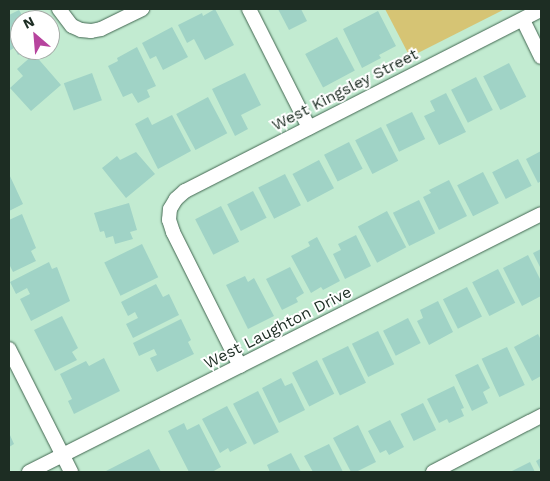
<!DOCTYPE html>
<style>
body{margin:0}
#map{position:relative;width:550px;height:481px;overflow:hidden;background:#c2ebd1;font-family:"Work Sans",sans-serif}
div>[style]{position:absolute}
.green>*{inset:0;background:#d6c474}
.building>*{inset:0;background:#a0d3c6;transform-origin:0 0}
.roads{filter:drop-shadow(0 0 1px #416650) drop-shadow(0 0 1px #416650)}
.street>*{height:14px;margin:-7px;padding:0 7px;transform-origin:7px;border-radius:7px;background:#fff}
span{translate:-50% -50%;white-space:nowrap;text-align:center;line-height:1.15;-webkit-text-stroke:4px #fff;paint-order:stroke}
.street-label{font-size:16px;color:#1d2d23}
.frame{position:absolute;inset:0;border:10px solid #1d2d23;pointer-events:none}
.north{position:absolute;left:10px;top:10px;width:50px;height:50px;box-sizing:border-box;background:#fff;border:1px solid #a5aba7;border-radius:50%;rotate:333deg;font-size:14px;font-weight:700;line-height:20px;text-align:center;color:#1d2d23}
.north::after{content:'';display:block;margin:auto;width:18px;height:22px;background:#b7449e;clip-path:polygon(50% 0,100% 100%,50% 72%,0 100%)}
</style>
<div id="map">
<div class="green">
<div style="clip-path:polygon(385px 9px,505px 9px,410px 57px)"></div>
</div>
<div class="building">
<div style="clip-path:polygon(215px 9px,234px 45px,205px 60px,194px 39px,187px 43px,178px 25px,202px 13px,203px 16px)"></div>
<div style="clip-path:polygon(278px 9px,301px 9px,307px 21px,289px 30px)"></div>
<div style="clip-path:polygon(19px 10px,25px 20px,20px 20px,20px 50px,27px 50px,18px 55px,14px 48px,9px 51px,9px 15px)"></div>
<div style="clip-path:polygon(378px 11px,396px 46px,379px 55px,381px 58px,362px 68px,343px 29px)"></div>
<div style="clip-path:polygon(172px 27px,188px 57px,163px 70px,156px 56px,150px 59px,142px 43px)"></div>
<div style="left:337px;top:37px;width:38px;height:36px;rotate:62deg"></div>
<div style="clip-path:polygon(137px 47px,156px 86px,147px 90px,150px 97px,138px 103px,132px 93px,123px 97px,108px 66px,118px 61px,117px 58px)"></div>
<div style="clip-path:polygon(34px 54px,61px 85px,31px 111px,10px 88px,23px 76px,17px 69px)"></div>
<div style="left:509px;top:63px;width:38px;height:29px;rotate:63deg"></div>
<div style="left:92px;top:73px;width:29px;height:30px;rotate:70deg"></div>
<div style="clip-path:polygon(245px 73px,261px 105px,241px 115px,248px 129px,235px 136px,212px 89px)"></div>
<div style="left:476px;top:77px;width:37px;height:28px;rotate:63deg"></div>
<div style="clip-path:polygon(446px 93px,466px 132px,439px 145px,424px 116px,435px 111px,430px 101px)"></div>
<div style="left:208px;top:97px;width:41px;height:36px;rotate:62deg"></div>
<div style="left:412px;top:112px;width:30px;height:29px;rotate:64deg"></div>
<div style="clip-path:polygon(172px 115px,191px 151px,158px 169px,135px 124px,148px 117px,152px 125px)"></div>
<div style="left:381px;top:127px;width:38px;height:29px;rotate:63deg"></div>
<div style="left:349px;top:142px;width:30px;height:28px;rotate:63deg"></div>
<div style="clip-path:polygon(541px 151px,541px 181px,538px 183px,526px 159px)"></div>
<div style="clip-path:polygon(136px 152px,155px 174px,126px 198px,102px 168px,117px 156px,120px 160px)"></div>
<div style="left:518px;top:159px;width:30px;height:29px;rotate:63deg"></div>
<div style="left:319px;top:160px;width:32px;height:30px;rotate:62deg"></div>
<div style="left:483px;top:172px;width:35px;height:29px;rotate:63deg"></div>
<div style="clip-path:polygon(9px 174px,23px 204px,9px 211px)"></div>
<div style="left:285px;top:174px;width:35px;height:30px;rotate:63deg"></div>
<div style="clip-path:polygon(449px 180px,467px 216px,439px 230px,423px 197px,431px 193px,429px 190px)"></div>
<div style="left:253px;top:191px;width:30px;height:29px;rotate:63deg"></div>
<div style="left:419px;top:200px;width:37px;height:29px;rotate:64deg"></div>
<div style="clip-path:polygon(129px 203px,137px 230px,130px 232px,133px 239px,115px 244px,113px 236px,106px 238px,104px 231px,100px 232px,94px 213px)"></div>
<div style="left:221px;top:206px;width:40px;height:29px;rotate:63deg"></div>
<div style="left:387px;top:211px;width:41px;height:33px;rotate:62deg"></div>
<div style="clip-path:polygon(22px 214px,36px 248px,31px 251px,36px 261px,13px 272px,9px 264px,9px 220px)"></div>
<div style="clip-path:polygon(356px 235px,371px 266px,345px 279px,333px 254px,341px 250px,338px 244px)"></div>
<div style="clip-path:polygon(317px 237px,340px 281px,323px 290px,321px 287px,311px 293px,291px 256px,310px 246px,308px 242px)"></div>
<div style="left:142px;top:244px;width:37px;height:42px;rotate:64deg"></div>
<div style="clip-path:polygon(541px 249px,541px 269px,533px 253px)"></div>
<div style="clip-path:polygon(528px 255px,541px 281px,541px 296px,522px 306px,503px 268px)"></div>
<div style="clip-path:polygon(49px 262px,52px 269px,57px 267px,70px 301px,31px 321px,20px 299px,30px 294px,27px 288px,16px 294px,10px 282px)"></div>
<div style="clip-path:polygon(290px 267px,304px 293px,296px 298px,298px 302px,282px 310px,266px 279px)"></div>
<div style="left:498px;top:269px;width:38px;height:29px;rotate:63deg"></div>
<div style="clip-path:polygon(245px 276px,248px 282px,254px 278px,274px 316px,248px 329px,226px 285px)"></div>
<div style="clip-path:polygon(156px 284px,163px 297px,169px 294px,179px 315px,133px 338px,126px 324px,138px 318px,135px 312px,128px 316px,121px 302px)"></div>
<div style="left:467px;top:287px;width:33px;height:27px;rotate:63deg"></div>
<div style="clip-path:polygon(438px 301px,453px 332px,429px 345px,417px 321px,423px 318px,420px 310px)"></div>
<div style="clip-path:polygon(62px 316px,78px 348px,72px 352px,77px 360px,55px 371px,34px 330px)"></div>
<div style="left:408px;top:318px;width:28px;height:28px;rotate:63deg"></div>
<div style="clip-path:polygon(181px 319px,191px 340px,188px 342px,194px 354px,157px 372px,150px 358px,157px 355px,154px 349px,139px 356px,133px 343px)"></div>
<div style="left:378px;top:331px;width:37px;height:29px;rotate:64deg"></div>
<div style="clip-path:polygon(538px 334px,541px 340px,541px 376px,532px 381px,514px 347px)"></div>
<div style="left:348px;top:346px;width:41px;height:29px;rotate:64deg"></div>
<div style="left:507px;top:347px;width:42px;height:28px;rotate:65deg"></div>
<div style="clip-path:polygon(104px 358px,120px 391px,74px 414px,68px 401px,72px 399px,60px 374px,86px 361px,89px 366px)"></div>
<div style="left:317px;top:360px;width:38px;height:28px;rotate:63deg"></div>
<div style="clip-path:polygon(478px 364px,490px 388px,483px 392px,488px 403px,472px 411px,455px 375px)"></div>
<div style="clip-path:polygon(281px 378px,285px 386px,292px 383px,305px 410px,279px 423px,262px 388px)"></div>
<div style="clip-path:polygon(454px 386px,464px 408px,461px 409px,464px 416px,449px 423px,447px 419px,439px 423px,427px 399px)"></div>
<div style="left:258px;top:391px;width:46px;height:28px;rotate:63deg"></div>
<div style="left:423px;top:403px;width:30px;height:25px;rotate:64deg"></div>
<div style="clip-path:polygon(227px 406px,247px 443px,230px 452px,228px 448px,220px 453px,202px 419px)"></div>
<div style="clip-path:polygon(390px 420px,404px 447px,389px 455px,386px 450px,380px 453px,368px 431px)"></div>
<div style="clip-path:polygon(184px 423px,187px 430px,199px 424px,221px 467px,212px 472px,189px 472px,168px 431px)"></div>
<div style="clip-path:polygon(358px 425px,376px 462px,356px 472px,351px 472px,333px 438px)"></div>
<div style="clip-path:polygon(9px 433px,14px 444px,9px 447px)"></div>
<div style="clip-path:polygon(329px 444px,343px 472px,313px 472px,304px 456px)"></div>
<div style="clip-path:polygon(149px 449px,161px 472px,104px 472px)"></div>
<div style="clip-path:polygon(291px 453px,301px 472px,270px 472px,267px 465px)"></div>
<div style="clip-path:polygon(541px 458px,541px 471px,536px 461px)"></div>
<div style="clip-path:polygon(530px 462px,535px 472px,510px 472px)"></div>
</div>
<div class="roads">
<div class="street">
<div style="left:59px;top:9px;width:21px;rotate:53deg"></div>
<div style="left:72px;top:26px;width:10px;rotate:24deg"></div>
<div style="left:81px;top:30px;width:10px;rotate:6deg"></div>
<div style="left:91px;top:31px;width:10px;rotate:-11deg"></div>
<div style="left:101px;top:29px;width:46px;rotate:-26deg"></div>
<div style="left:249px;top:9px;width:133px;rotate:63.2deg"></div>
<div style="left:523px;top:20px;width:41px;rotate:64.1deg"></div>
<div style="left:9px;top:349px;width:138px;rotate:63.2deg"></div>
<div style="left:240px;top:366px;width:150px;rotate:-116.6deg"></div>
<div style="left:173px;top:232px;width:13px;rotate:-108deg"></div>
<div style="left:169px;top:220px;width:11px;rotate:-85deg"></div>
<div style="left:170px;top:209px;width:12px;rotate:-59deg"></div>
<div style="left:176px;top:199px;width:12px;rotate:-42deg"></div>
<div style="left:185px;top:191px;width:399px;rotate:-27deg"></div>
<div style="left:29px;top:472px;width:573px;rotate:-26.74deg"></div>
<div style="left:433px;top:472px;width:122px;rotate:-27.4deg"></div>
</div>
</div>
<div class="street-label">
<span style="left:345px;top:90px;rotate:-27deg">West Kingsley Street</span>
<span style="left:278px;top:328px;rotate:-27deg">West Laughton Drive</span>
</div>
<div class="frame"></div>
<div class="north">N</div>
</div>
